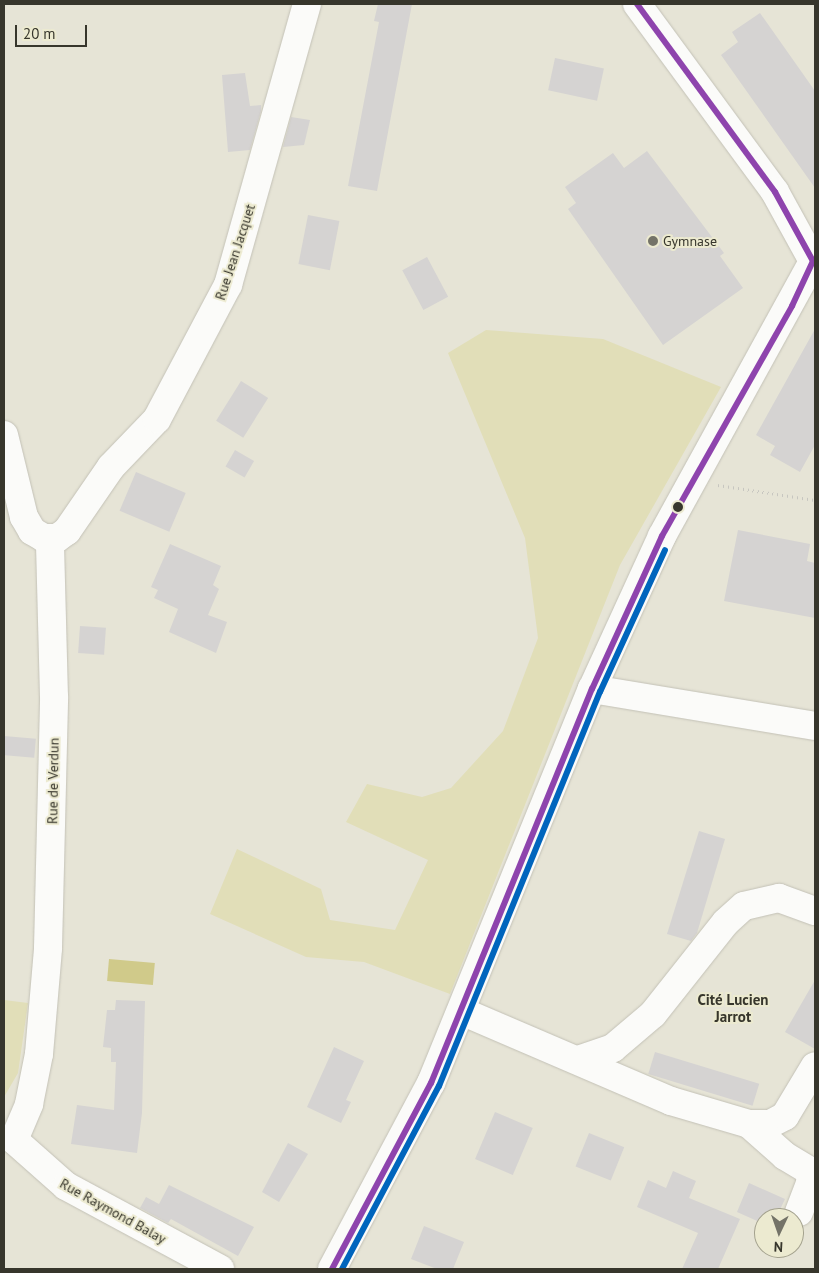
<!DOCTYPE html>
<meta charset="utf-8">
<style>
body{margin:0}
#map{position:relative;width:819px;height:1273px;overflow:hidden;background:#e6e4d6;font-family:"PT Sans",sans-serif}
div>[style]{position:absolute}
.green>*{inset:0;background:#e1deb8}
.water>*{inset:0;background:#d0ca8a;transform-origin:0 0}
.building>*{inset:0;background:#d5d3d2;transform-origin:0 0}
.path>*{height:3px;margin-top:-1.5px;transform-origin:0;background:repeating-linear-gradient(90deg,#c7c6c0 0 1px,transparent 0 5px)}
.roads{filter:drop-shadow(0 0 1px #c3c1b6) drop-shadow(0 0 1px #c3c1b6)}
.minor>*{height:28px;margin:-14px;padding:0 14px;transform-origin:14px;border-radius:14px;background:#fbfbf9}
.bus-1>*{height:6px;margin:-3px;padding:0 3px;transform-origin:3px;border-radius:3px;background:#8e44ad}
.bus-2>*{height:6px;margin:-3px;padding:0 3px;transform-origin:3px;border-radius:3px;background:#0065bd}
.dots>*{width:14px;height:14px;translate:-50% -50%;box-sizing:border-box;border:2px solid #ecead0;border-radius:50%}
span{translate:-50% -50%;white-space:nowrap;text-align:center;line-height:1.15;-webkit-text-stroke:4px #ecead0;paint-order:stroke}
.poi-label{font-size:14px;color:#37362c}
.left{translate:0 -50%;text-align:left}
.street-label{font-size:14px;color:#37362c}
.neighbourhood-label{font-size:15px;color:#37362c;font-weight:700}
.frame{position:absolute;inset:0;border:5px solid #37362c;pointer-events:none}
.north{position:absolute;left:754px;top:1208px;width:50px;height:50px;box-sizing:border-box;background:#ecead0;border:1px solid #a4a28e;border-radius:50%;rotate:183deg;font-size:14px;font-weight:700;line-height:20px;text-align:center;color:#37362c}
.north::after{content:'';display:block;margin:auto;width:18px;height:22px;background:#747368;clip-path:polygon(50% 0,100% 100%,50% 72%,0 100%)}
.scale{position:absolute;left:15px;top:25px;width:72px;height:22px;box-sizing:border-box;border:2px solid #37362c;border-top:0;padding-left:6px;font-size:15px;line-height:18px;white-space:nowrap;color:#37362c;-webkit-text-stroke:4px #ecead0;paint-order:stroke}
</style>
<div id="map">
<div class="green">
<div style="clip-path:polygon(486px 330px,603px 339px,721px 387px,620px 565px,450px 994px,364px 962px,306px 957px,210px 914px,237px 849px,321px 889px,330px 920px,395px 930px,428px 860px,346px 822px,367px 784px,422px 797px,451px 788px,503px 731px,538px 638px,525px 538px,448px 353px)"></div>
<div style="clip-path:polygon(4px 1000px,28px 1003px,18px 1073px,4px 1097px)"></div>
</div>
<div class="water">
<div style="left:109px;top:959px;width:46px;height:22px;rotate:5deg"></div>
</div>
<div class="building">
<div style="clip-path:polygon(378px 4px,412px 4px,377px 191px,348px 186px,379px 22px,374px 21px)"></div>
<div style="clip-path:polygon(760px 13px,815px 91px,815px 188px,721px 55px,738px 42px,732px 32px)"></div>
<div style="left:555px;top:58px;width:50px;height:33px;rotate:12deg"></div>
<div style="clip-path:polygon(245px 73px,250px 106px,261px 105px,261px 111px,250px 150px,228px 152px,222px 75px)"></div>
<div style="clip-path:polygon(291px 117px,310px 120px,304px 145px,283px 147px)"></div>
<div style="clip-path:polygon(647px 151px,724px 253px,720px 256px,743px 288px,663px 345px,568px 209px,576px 203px,565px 187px,613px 153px,624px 168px)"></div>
<div style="left:308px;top:215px;width:32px;height:50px;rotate:11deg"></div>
<div style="left:427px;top:257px;width:45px;height:28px;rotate:62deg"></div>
<div style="clip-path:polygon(815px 329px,815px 445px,800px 472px,770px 455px,775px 446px,756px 435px)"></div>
<div style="left:241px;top:381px;width:32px;height:47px;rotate:32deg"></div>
<div style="left:235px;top:450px;width:22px;height:19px;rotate:30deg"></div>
<div style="left:136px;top:472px;width:54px;height:42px;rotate:23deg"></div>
<div style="clip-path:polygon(738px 530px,810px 544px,807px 561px,815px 563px,815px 618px,724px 601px)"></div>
<div style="clip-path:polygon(170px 544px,221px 566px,213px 585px,219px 589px,208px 615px,227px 622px,216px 653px,169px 632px,178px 609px,154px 598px,158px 590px,151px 587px)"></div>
<div style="left:80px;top:626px;width:26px;height:27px;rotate:4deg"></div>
<div style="left:4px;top:736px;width:32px;height:19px;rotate:5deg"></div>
<div style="clip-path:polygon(699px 831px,725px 839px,697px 933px,691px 941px,667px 934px)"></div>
<div style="clip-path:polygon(815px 980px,815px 1049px,785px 1032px)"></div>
<div style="clip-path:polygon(116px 1000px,145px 1001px,142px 1113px,137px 1153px,71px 1144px,77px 1105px,114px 1110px,116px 1062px,111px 1062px,111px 1048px,103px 1047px,107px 1010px,115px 1010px)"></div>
<div style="clip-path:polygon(334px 1047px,364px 1061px,346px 1100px,351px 1102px,341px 1123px,307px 1107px)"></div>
<div style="left:655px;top:1052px;width:109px;height:23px;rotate:17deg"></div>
<div style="left:495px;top:1112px;width:41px;height:51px;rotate:23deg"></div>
<div style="left:589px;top:1133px;width:38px;height:36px;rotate:22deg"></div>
<div style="clip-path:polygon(288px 1143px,308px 1154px,279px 1202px,262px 1192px)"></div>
<div style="clip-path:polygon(673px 1171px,696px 1181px,689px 1198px,740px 1219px,718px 1269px,682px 1269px,698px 1233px,637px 1207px,648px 1180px,666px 1188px)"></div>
<div style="clip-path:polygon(749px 1183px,785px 1199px,776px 1218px,764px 1218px,764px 1224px,737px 1212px)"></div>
<div style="clip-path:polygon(169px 1185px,254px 1227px,238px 1256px,171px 1219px,168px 1223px,140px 1208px,146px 1197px,159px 1204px)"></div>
<div style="clip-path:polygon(424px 1226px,464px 1242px,453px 1269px,437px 1269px,411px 1259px)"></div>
</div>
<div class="path">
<div style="left:718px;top:485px;width:98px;rotate:8.8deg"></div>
</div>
<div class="roads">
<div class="minor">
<div style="left:637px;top:4px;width:233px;rotate:53.7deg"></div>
<div style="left:775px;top:192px;width:79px;rotate:61.2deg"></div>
<div style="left:4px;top:435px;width:84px;rotate:76.3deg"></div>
<div style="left:24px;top:517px;width:16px;rotate:60deg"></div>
<div style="left:32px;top:531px;width:14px;rotate:30deg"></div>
<div style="left:44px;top:538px;width:13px"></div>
<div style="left:57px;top:538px;width:12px;rotate:-35deg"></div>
<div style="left:67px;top:531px;width:78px;rotate:-55.5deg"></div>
<div style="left:111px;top:467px;width:66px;rotate:-46.2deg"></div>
<div style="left:157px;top:419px;width:152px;rotate:-62.1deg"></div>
<div style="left:228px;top:285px;width:292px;rotate:-74.3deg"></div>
<div style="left:592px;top:689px;width:226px;rotate:9.4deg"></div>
<div style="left:461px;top:1011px;width:228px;rotate:23.2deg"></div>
<div style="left:671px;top:1101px;width:81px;rotate:16.4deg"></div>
<div style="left:749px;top:1124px;width:21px"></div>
<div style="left:770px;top:1124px;width:17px;rotate:-28deg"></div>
<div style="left:785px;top:1116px;width:58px;rotate:-59deg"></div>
<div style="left:581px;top:1059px;width:34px;rotate:-19deg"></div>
<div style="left:613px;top:1048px;width:52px;rotate:-40.4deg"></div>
<div style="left:653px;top:1014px;width:117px;rotate:-51.6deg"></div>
<div style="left:726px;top:922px;width:24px;rotate:-42deg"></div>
<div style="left:744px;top:906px;width:36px;rotate:-13deg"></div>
<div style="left:779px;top:898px;width:38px;rotate:20deg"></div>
<div style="left:749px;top:1124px;width:48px;rotate:41.6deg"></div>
<div style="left:785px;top:1156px;width:35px;rotate:31deg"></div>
<div style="left:14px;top:1140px;width:39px;rotate:-67deg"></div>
<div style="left:29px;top:1104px;width:51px;rotate:-78.7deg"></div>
<div style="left:39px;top:1054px;width:106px;rotate:-85.1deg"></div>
<div style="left:48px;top:948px;width:251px;rotate:-88.6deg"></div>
<div style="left:54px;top:697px;width:158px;rotate:-91.5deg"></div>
<div style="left:14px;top:1140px;width:69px;rotate:41.5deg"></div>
<div style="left:66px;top:1186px;width:175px;rotate:28.3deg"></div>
<div style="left:799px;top:1212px;width:31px;rotate:-69deg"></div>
<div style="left:810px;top:1183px;width:6px;rotate:-31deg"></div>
<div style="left:332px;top:1269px;width:211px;rotate:-62deg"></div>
<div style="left:431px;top:1083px;width:426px;rotate:-67.8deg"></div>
<div style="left:592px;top:689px;width:168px;rotate:-65.4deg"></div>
<div style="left:662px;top:536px;width:317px;rotate:-61.2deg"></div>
</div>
</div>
<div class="bus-1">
<div style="left:637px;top:4px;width:233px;rotate:53.7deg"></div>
<div style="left:775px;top:192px;width:79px;rotate:61.2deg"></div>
<div style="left:332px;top:1269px;width:211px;rotate:-62deg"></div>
<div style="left:431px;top:1083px;width:426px;rotate:-67.8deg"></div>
<div style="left:592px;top:689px;width:168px;rotate:-65.4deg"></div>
<div style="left:662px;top:536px;width:264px;rotate:-60.5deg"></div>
<div style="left:792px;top:306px;width:50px;rotate:-65deg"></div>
</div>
<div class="bus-2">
<div style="left:342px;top:1269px;width:207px;rotate:-62.1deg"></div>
<div style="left:439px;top:1086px;width:426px;rotate:-67.8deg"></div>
<div style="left:600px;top:692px;width:156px;rotate:-65.4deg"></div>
</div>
<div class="dots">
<div style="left:653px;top:241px;background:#747368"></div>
<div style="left:678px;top:507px;background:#37362c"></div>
</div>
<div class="poi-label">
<span class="left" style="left:663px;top:241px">Gymnase</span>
</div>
<div class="street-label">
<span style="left:235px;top:252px;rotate:-72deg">Rue Jean Jacquet</span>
<span style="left:53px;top:781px;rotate:-89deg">Rue de Verdun</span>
<span style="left:113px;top:1211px;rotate:29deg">Rue Raymond Balay</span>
</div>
<div class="neighbourhood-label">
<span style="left:733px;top:1008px">Cité Lucien<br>Jarrot</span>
</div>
<div class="frame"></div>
<div class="north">N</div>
<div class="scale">20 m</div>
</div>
